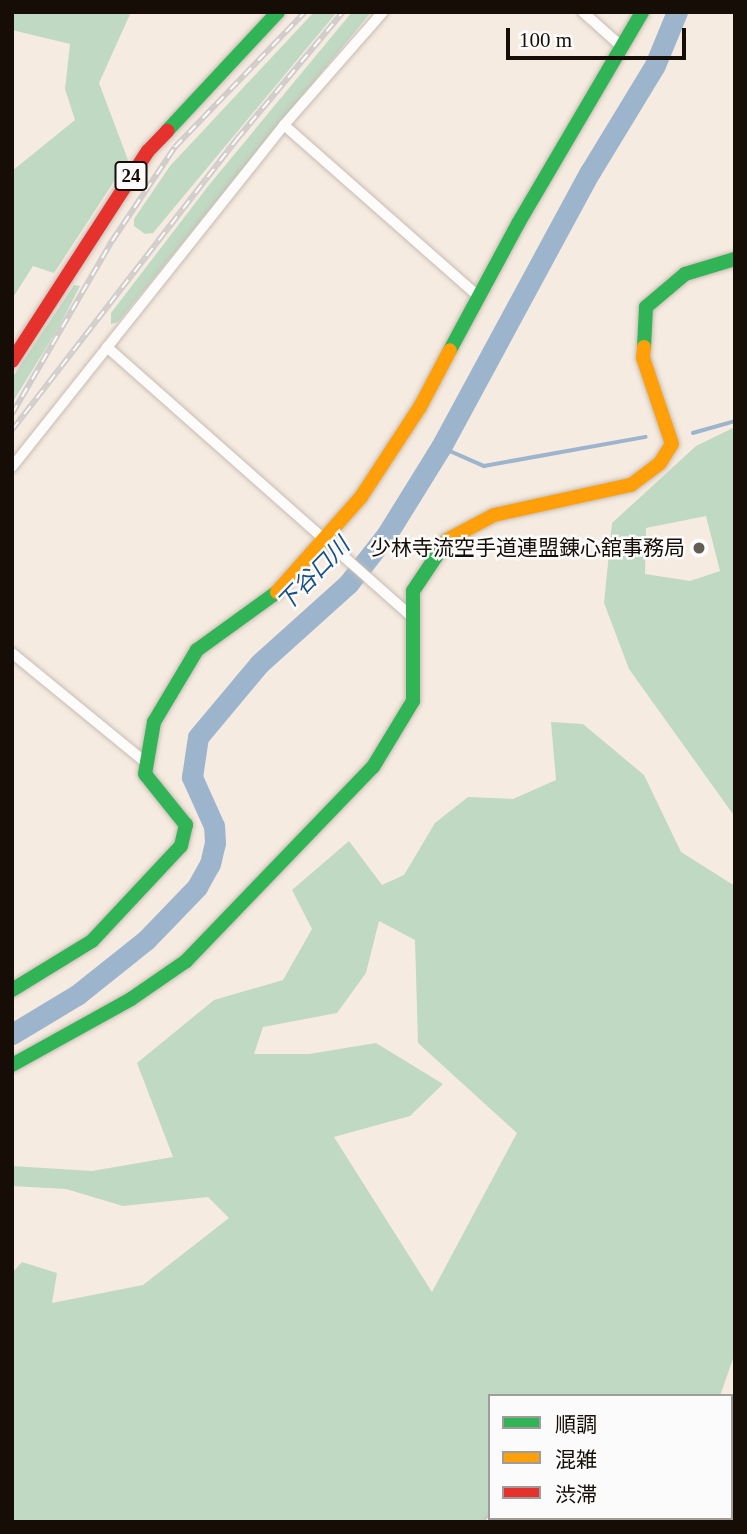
<!DOCTYPE html>
<meta charset="utf-8">
<style>
body{margin:0}
#map{position:relative;width:747px;height:1534px;overflow:hidden;background:#f6ebe0;font-family:"Times New Roman","Noto Sans JP",serif}
div>[style]{position:absolute}
.forest>*{inset:0;background:#c0d9c2}
.stream>*{height:3.5px;margin:-1.75px;padding:0 1.75px;transform-origin:1.75px;border-radius:1.75px;background:#9db4cd}
.river>*{height:21px;margin:-10.5px;padding:0 10.5px;transform-origin:10.5px;border-radius:10.5px;background:#9db4cd}
.roads{filter:drop-shadow(0 0 2px #c6bcb3) drop-shadow(0 0 2px #c6bcb3)}
.street>*{height:10px;margin:-5px;padding:0 5px;transform-origin:5px;border-radius:5px;background:#fefcfa}
.fast>*{height:14px;margin:-7px;padding:0 7px;transform-origin:7px;border-radius:7px;background:#30b455}
.slow>*{height:14px;margin:-7px;padding:0 7px;transform-origin:7px;border-radius:7px;background:#ff9f0a}
.jam>*{height:14px;margin:-7px;padding:0 7px;transform-origin:7px;border-radius:7px;background:#e5322d}
.rail>*{height:6px;margin-top:-3px;transform-origin:0;background:repeating-linear-gradient(90deg,#fbfbfb 0 10px,#d1cdcb 0 20px);box-sizing:border-box;border-block:2px solid #d1cdcb}
.dots>*{width:19px;height:19px;translate:-50% -50%;box-sizing:border-box;border:4px solid #fbfbfb;border-radius:50%}
span{translate:-50% -50%;white-space:nowrap;text-align:center;line-height:1.15;-webkit-text-stroke:5px #fbfbfb;paint-order:stroke}
.shield-label span{padding:2px 5px;background:#fbfbfb;border:2px solid;border-radius:5px;-webkit-text-stroke-width:0}
.shield-label{font-size:19px;color:#150d06;font-weight:700}
.poi-label{font-size:21px;color:#150d06}
.right{translate:-100% -50%;text-align:right}
.water-label{font-size:23px;color:#184f83;font-style:italic}
.frame{position:absolute;inset:0;border:14px solid #150d06;pointer-events:none}
.legend{position:absolute;left:488px;top:1394px;width:245px;height:126px;box-sizing:border-box;background:#fbfbfb;border:2px solid #9f9c99;margin:0;padding:9px 12px;list-style:none;font-size:21px;color:#150d06}
.legend li{display:flex;align-items:center;gap:14px;height:35px}
.legend b{width:35px;border:2px solid #9f9c99}
.scale{position:absolute;left:506px;top:28px;width:180px;height:32px;box-sizing:border-box;border:4px solid #150d06;border-top:0;padding-left:9px;font-size:21px;line-height:24px;white-space:nowrap;color:#150d06;-webkit-text-stroke:5px #fbfbfb;paint-order:stroke}
</style>
<div id="map">
<div class="forest">
<div style="clip-path:polygon(12px 12px,131px 12px,99px 83px,128px 160px,54px 273px,33px 266px,12px 299px,12px 171px,75px 120px,65px 89px,70px 44px,12px 30px)"></div>
<div style="clip-path:polygon(314px 12px,337px 12px,153px 233px,145px 234px,134px 226px,134px 219px,170px 166px)"></div>
<div style="clip-path:polygon(352px 12px,371px 12px,118px 322px,111px 324px,111px 313px,209px 185px)"></div>
<div style="clip-path:polygon(74px 285px,80px 286px,59px 327px,12px 403px,12px 378px)"></div>
<div style="clip-path:polygon(evenodd,735px 427px,735px 817px,629px 669px,604px 603px,612px 523px,696px 446px,735px 427px,706px 516px,720px 571px,690px 581px,645px 574px,646px 528px,706px 516px)"></div>
<div style="clip-path:polygon(evenodd,551px 722px,583px 724px,644px 775px,681px 852px,735px 886px,735px 1353px,720px 1396px,490px 1396px,490px 1518px,678px 1522px,12px 1522px,12px 1273px,22px 1262px,57px 1273px,52px 1303px,143px 1285px,229px 1218px,208px 1197px,123px 1206px,66px 1189px,12px 1186px,12px 1166px,92px 1171px,173px 1157px,137px 1063px,214px 1000px,283px 980px,312px 929px,292px 890px,349px 841px,382px 885px,404px 875px,435px 823px,468px 797px,513px 799px,556px 780px,551px 722px,379px 921px,415px 940px,418px 1043px,517px 1133px,432px 1292px,334px 1137px,410px 1116px,443px 1084px,376px 1043px,309px 1054px,254px 1054px,263px 1027px,337px 1013px,366px 973px,379px 921px)"></div>
</div>
<div class="stream">
<div style="left:693px;top:433px;width:44px;rotate:-15.9deg"></div>
<div style="left:441px;top:447px;width:47px;rotate:23.8deg"></div>
<div style="left:484px;top:466px;width:164px;rotate:-10.2deg"></div>
</div>
<div class="river">
<div style="left:12px;top:1034px;width:76px;rotate:-31deg"></div>
<div style="left:77px;top:995px;width:88px;rotate:-38.6deg"></div>
<div style="left:146px;top:940px;width:74px;rotate:-46.1deg"></div>
<div style="left:197px;top:887px;width:26px;rotate:-61deg"></div>
<div style="left:210px;top:864px;width:22px;rotate:-77deg"></div>
<div style="left:215px;top:843px;width:17px;rotate:-93deg"></div>
<div style="left:214px;top:826px;width:54px;rotate:-114.2deg"></div>
<div style="left:192px;top:777px;width:40px;rotate:-81.5deg"></div>
<div style="left:198px;top:737px;width:95px;rotate:-50.1deg"></div>
<div style="left:259px;top:664px;width:120px;rotate:-42deg"></div>
<div style="left:348px;top:584px;width:63px;rotate:-52deg"></div>
<div style="left:387px;top:534px;width:102px;rotate:-58.2deg"></div>
<div style="left:441px;top:447px;width:313px;rotate:-61.6deg"></div>
<div style="left:590px;top:172px;width:125px;rotate:-58.7deg"></div>
<div style="left:655px;top:65px;width:57px;rotate:-67.5deg"></div>
</div>
<div class="roads">
<div class="street">
<div style="left:583px;top:12px;width:52px;rotate:41.9deg"></div>
<div style="left:284px;top:125px;width:259px;rotate:41.4deg"></div>
<div style="left:107px;top:347px;width:405px;rotate:41.5deg"></div>
<div style="left:12px;top:467px;width:437px;rotate:-51.5deg"></div>
<div style="left:284px;top:125px;width:150px;rotate:-48.8deg"></div>
<div style="left:12px;top:653px;width:172px;rotate:39.3deg"></div>
<div style="left:731px;top:1444px;width:4px"></div>
<div style="left:491px;top:1522px;width:6px;rotate:-39deg"></div>
</div>
<div class="fast">
<div style="left:167px;top:131px;width:163px;rotate:-47deg"></div>
<div style="left:644px;top:347px;width:40px;rotate:-87.1deg"></div>
<div style="left:646px;top:307px;width:51px;rotate:-40.2deg"></div>
<div style="left:685px;top:274px;width:52px;rotate:-16.7deg"></div>
<div style="left:450px;top:350px;width:145px;rotate:-61.7deg"></div>
<div style="left:519px;top:222px;width:243px;rotate:-59.6deg"></div>
<div style="left:12px;top:990px;width:94px;rotate:-31.5deg"></div>
<div style="left:92px;top:941px;width:130px;rotate:-46.9deg"></div>
<div style="left:181px;top:846px;width:22px;rotate:-77deg"></div>
<div style="left:186px;top:825px;width:65px;rotate:-128.8deg"></div>
<div style="left:145px;top:774px;width:53px;rotate:-80.2deg"></div>
<div style="left:154px;top:722px;width:84px;rotate:-59.2deg"></div>
<div style="left:197px;top:650px;width:99px;rotate:-35.9deg"></div>
<div style="left:12px;top:1065px;width:136px;rotate:-29deg"></div>
<div style="left:131px;top:999px;width:67px;rotate:-34.6deg"></div>
<div style="left:186px;top:961px;width:269px;rotate:-46.1deg"></div>
<div style="left:373px;top:767px;width:77px;rotate:-58.8deg"></div>
<div style="left:413px;top:701px;width:110px;rotate:-90deg"></div>
<div style="left:413px;top:591px;width:61px;rotate:-56.3deg"></div>
</div>
<div class="slow">
<div style="left:447px;top:540px;width:53px;rotate:-28deg"></div>
<div style="left:494px;top:515px;width:140px;rotate:-12.4deg"></div>
<div style="left:631px;top:485px;width:36px;rotate:-37deg"></div>
<div style="left:660px;top:463px;width:22px;rotate:-58deg"></div>
<div style="left:672px;top:444px;width:91px;rotate:-108.6deg"></div>
<div style="left:643px;top:358px;width:11px;rotate:-85deg"></div>
<div style="left:277px;top:592px;width:127px;rotate:-48.5deg"></div>
<div style="left:361px;top:497px;width:108px;rotate:-56.8deg"></div>
<div style="left:420px;top:407px;width:64px;rotate:-62.2deg"></div>
</div>
<div class="jam">
<div style="left:12px;top:361px;width:250px;rotate:-57.1deg"></div>
<div style="left:148px;top:151px;width:28px;rotate:-46deg"></div>
</div>
</div>
<div class="rail">
<div style="left:12px;top:414px;width:200px;rotate:-60deg"></div>
<div style="left:112px;top:241px;width:113px;rotate:-56.2deg"></div>
<div style="left:175px;top:147px;width:187px;rotate:-46.1deg"></div>
<div style="left:12px;top:430px;width:368px;rotate:-52.3deg"></div>
<div style="left:237px;top:139px;width:165px;rotate:-50.2deg"></div>
</div>
<div class="dots">
<div style="left:699px;top:548px;background:#645b52"></div>
</div>
<div class="shield-label">
<span style="left:131px;top:176px">24</span>
</div>
<div class="poi-label">
<span class="right" style="left:685px;top:548px">少林寺流空手道連盟錬心舘事務局</span>
</div>
<div class="water-label">
<span style="left:314px;top:575px;rotate:-46deg">下谷口川</span>
</div>
<div class="frame"></div>
<ul class="legend">
<li><b style="height:9px;background:#30b455"></b>順調</li>
<li><b style="height:9px;background:#ff9f0a"></b>混雑</li>
<li><b style="height:9px;background:#e5322d"></b>渋滞</li>
</ul>
<div class="scale">100 m</div>
</div>
